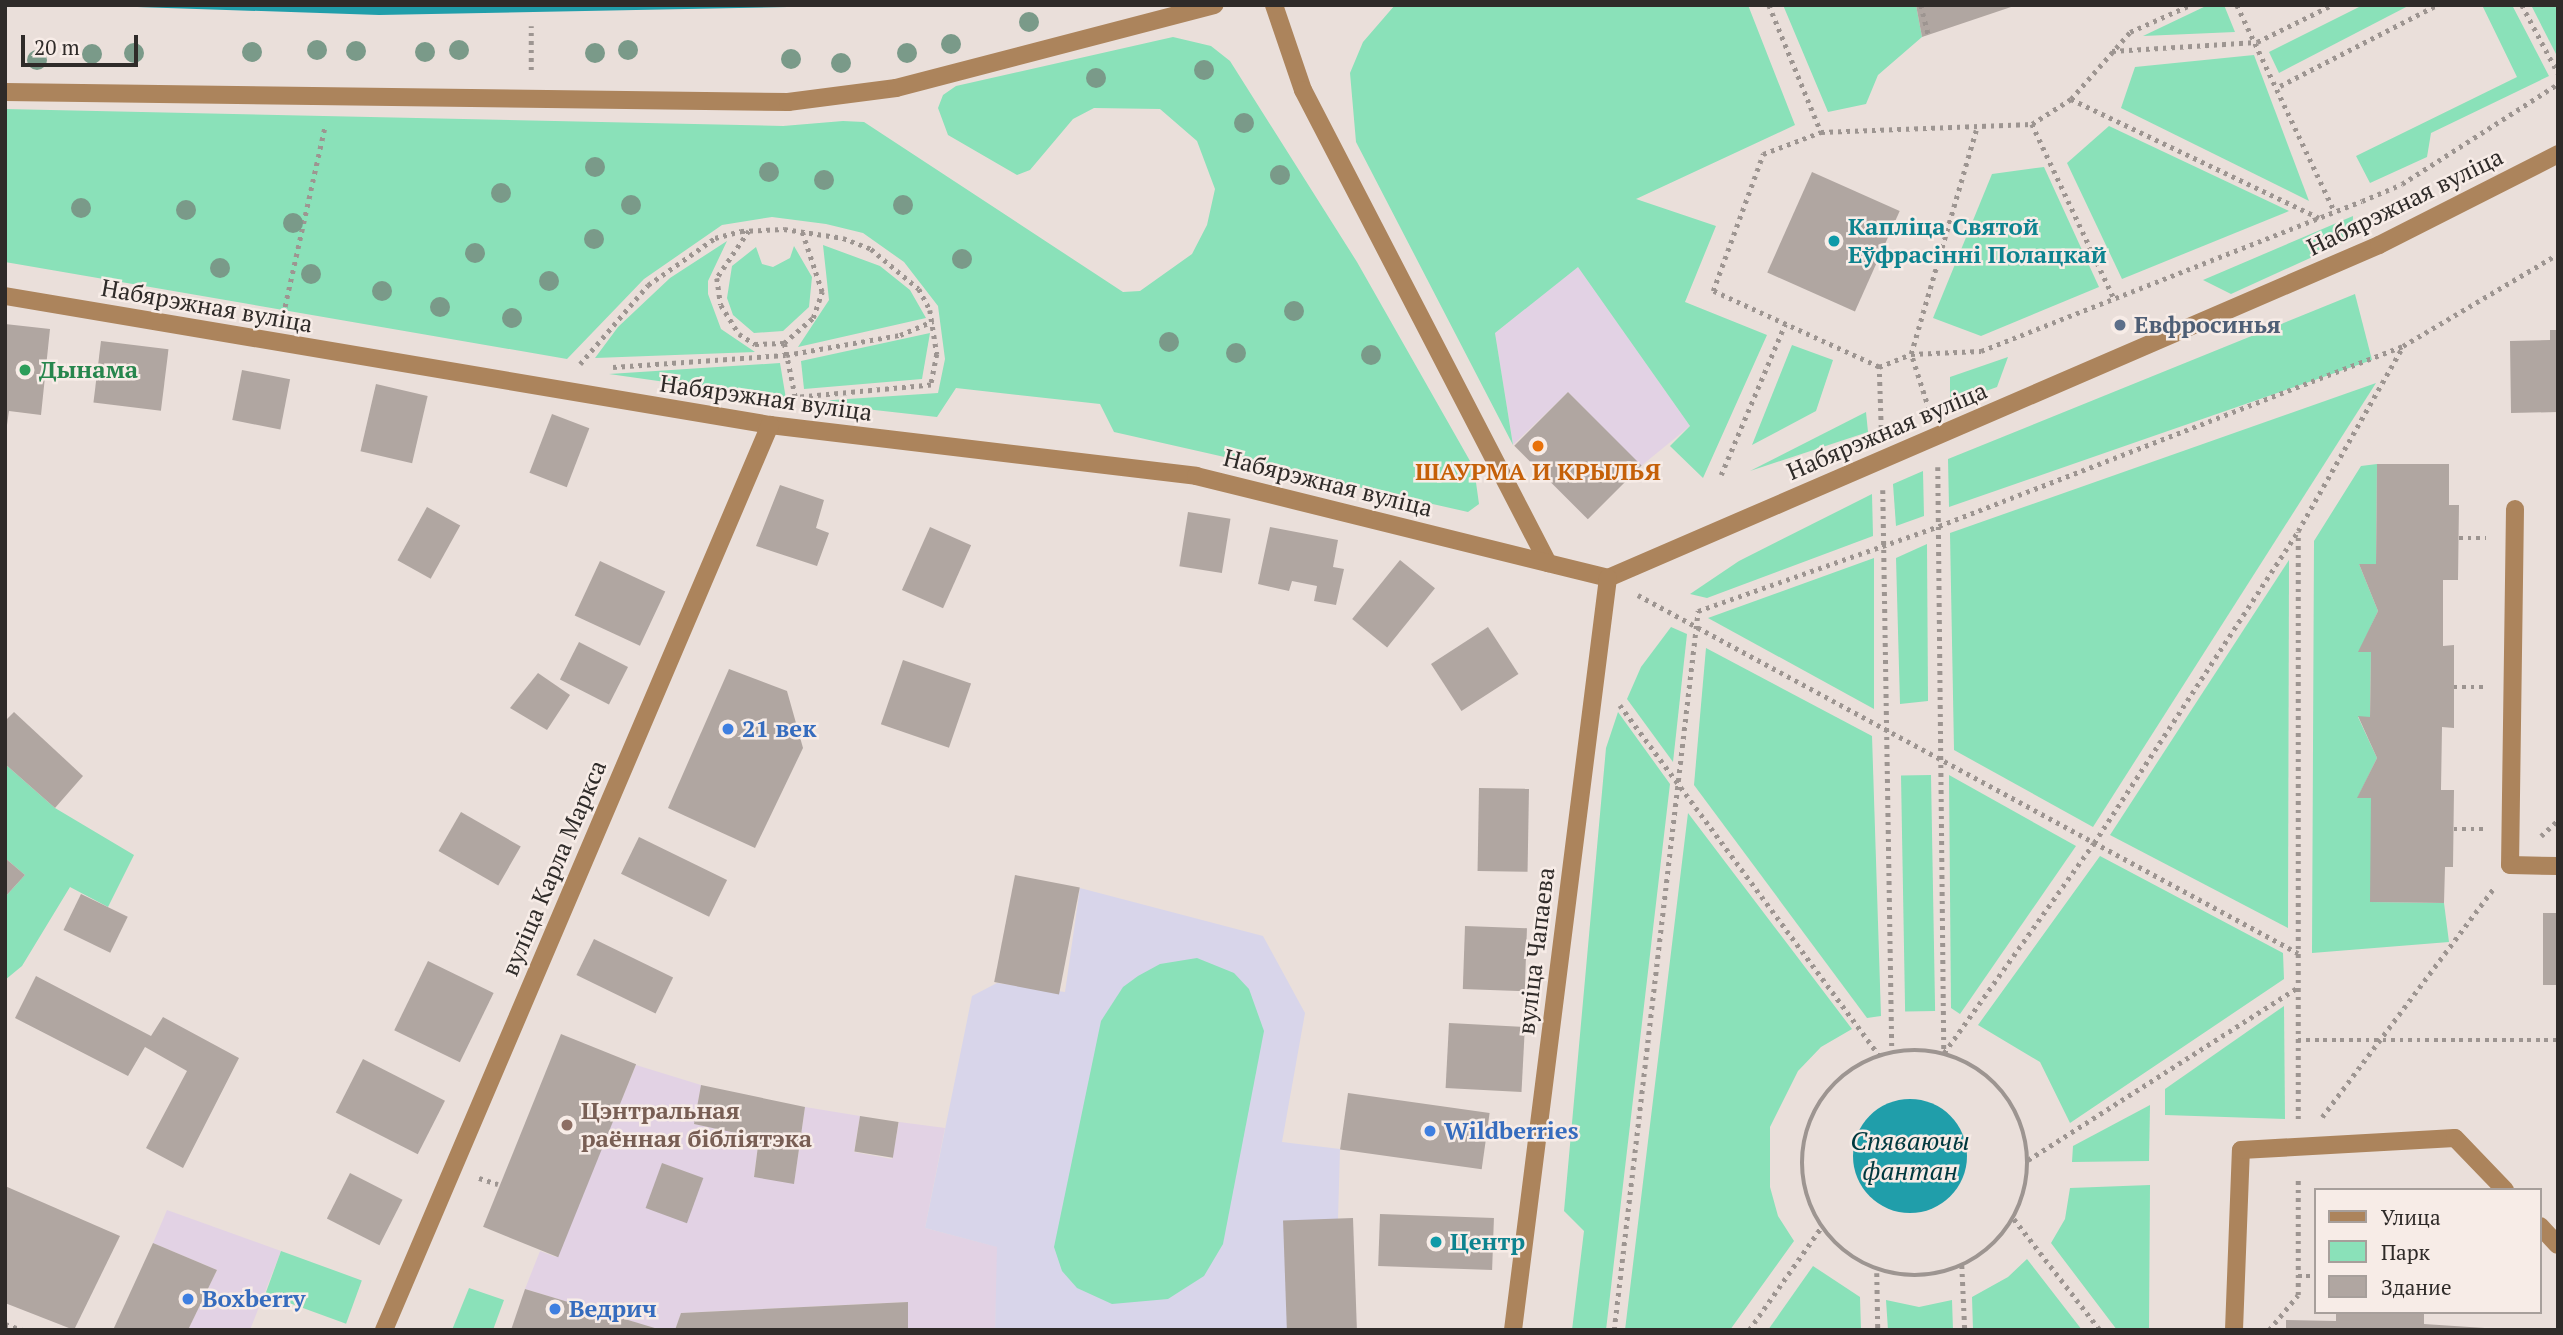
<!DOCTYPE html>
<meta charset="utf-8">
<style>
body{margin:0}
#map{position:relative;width:2563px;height:1335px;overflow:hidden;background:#eadfda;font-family:"PT Serif",serif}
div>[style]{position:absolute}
.commercial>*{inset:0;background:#e2d2e4}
.education>*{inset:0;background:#d8d5ea}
.green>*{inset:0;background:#8ae1b9;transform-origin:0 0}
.water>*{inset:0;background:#209eaa}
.round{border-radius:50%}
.building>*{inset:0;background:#b0a6a1;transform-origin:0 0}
.path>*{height:4.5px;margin-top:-2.25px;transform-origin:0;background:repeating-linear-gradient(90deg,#9d9591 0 3.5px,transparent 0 8.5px)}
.path>.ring{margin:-2.25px;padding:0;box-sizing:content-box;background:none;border:4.5px solid #9d9591;border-radius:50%}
.minor>*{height:18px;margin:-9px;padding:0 9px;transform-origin:9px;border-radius:9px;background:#ac845c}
.trees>*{width:20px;height:20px;margin:-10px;border-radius:50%;background:#7a9a89}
.dots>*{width:19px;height:19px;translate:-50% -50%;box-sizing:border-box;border:4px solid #f7ece7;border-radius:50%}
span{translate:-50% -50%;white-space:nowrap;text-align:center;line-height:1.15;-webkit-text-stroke:5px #f7ece7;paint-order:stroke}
.street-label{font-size:24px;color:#2f2b29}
.culture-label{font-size:24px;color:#0d838f;font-weight:700}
.left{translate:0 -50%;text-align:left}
.service-label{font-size:24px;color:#4e5e75;font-weight:700}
.leisure-label{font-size:24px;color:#27864d;font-weight:700}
.food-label{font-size:24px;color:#c56008;font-weight:700}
.shop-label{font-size:24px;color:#366cbe;font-weight:700}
.education-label{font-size:24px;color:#785e54;font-weight:700}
.water-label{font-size:26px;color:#00383e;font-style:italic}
.frame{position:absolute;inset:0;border:7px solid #2f2b29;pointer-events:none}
.legend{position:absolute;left:2314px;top:1188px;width:228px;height:126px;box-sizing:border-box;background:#f7ece7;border:2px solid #a79f9b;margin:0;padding:9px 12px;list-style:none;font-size:21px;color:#2f2b29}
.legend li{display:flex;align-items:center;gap:14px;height:35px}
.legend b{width:35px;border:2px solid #a79f9b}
.scale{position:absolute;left:21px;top:35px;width:117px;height:32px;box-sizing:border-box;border:4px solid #2f2b29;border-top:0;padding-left:9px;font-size:21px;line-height:24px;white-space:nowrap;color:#2f2b29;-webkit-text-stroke:5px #f7ece7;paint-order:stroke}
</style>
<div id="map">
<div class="commercial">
<div style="clip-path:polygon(1578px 266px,1690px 426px,1641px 466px,1568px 392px,1513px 445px,1495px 333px)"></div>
<div style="clip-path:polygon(636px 1065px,701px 1085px,694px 1124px,759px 1138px,754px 1176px,794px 1183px,805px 1107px,860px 1116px,854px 1152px,892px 1159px,899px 1122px,945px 1128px,925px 1228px,998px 1247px,995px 1330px,908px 1330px,907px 1302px,681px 1313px,675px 1330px,660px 1330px,525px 1289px,540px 1251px,556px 1257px)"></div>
<div style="clip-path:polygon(167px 1210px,281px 1251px,250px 1330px,188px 1330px,217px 1270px,153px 1243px)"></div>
</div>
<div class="education">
<div style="clip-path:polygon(1080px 888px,1263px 936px,1305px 1013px,1282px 1142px,1340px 1149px,1338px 1219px,1288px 1330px,995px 1330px,997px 1247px,925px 1228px,972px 996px,997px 983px,1065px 992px)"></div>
</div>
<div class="green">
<div style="clip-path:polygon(1395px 5px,1748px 5px,1795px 125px,1636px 199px,1716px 226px,1685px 302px,1767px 335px,1703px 478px,1670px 446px,1690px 426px,1578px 267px,1495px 333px,1513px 445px,1356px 142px,1350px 73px,1363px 42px)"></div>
<div style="clip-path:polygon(1783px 5px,1916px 5px,1922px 37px,1878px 75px,1866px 104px,1828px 112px)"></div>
<div style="clip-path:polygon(2208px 5px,2224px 5px,2235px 32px,2143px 36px)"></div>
<div style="clip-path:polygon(2363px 5px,2410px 5px,2279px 73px,2269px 52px)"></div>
<div style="clip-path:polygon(2482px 5px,2512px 5px,2549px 76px,2431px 133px,2427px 157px,2370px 183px,2356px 156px,2517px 77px)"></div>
<div style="clip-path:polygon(2531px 5px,2558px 5px,2556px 54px)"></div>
<div style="clip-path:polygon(1173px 37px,1211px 46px,1230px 61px,1357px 262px,1474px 468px,1479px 504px,1468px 512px,1114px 432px,1100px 404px,956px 388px,937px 417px,803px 402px,938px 393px,945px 359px,938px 306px,904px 262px,863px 233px,826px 224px,772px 217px,722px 225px,644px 279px,567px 359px,5px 262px,5px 109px,783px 126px,843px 121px,864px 122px,1123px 292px,1140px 291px,1192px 254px,1207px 225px,1215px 189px,1197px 141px,1182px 128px,1160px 109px,1094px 108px,1073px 119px,1030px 170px,1017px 175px,948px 135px,938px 108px,943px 95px,956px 86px)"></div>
<div style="clip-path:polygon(2254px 55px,2309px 201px,2121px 108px,2135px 67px)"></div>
<div style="clip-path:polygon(2109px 126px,2289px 211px,2122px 279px,2067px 163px)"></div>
<div style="clip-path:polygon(2044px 167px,2099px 287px,1981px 336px,1933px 318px,1992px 174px)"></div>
<div style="clip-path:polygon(2353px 216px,2352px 239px,2231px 294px,2203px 280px)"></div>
<div style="clip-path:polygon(727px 241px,708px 281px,708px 294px,721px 329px,755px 352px,595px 358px,618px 327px,670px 278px)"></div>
<div style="clip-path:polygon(823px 245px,880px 266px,910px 290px,926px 318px,798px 347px,829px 300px)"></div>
<div style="clip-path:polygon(794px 246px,812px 277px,809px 307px,783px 331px,754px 333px,733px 315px,727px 298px,732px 266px,756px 247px,762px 264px,773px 267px,790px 258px)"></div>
<div style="clip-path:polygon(2355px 294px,2372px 360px,1949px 507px,1948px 459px)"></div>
<div style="clip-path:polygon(930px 333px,922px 379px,804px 389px,801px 361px)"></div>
<div style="clip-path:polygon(1792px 345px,1833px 360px,1816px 411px,1752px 445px)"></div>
<div style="clip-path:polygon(2008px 357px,1997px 387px,1950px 404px,1950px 377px)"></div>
<div style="clip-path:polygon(780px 363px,786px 399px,609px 374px)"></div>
<div style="clip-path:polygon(2376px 383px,2093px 827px,1954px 750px,1950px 533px)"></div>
<div style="clip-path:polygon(1866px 412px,1868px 432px,1750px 471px)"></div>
<div style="clip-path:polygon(2377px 464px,2376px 564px,2359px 564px,2378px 611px,2359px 652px,2371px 652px,2370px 717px,2358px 717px,2377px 758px,2358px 797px,2371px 798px,2371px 902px,2444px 903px,2449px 942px,2312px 953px,2314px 541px,2361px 466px)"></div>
<div style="clip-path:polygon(1923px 471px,1924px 516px,1896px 526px,1893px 484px)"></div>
<div style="clip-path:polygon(1872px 494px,1873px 536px,1707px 598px,1690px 594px,1739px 561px)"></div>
<div style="clip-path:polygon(1927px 544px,1928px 701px,1900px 704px,1896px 558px)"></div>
<div style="clip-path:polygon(1874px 558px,1874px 709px,1708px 618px)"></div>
<div style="clip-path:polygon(2289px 560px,2288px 928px,2110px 835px)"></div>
<div style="clip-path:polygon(1671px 627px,1687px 634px,1673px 762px,1627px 699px,1641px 667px)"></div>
<div style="clip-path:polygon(1706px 648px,1872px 736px,1881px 1016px,1867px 1018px,1694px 785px)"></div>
<div style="clip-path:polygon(1618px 712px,1670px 784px,1606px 1330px,1572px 1330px,1584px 1231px,1564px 1211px,1606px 748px)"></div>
<div style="clip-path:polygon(5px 764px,55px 808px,134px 855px,108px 907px,70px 887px,22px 966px,5px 980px,5px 897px,25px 875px,5px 858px)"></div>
<div style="left:1931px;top:775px;width:236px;height:30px;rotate:89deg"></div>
<div style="clip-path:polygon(1949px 775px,2076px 846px,1960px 1014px,1951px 1008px)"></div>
<div style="clip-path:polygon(1688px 813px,1852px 1029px,1821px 1047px,1798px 1071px,1770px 1127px,1770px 1187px,1778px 1216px,1794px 1241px,1730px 1330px,1625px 1330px)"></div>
<div style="clip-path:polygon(2100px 856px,2283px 953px,2284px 979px,2070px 1123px,2040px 1062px,1978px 1025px)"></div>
<div style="clip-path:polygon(1197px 958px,1234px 973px,1249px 989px,1264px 1031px,1223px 1244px,1204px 1276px,1168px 1299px,1112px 1304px,1077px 1288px,1062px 1271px,1054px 1247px,1101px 1021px,1123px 987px,1138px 976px,1160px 964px)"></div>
<div style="clip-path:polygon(2284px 1006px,2285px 1119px,2165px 1115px,2165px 1089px)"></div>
<div style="clip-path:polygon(2150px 1105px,2149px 1161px,2072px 1162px,2073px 1146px)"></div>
<div style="clip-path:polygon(2150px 1185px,2149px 1330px,2117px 1330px,2051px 1243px,2065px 1219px,2070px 1188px)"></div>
<div style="left:281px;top:1251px;width:86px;height:46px;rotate:20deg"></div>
<div style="clip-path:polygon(2027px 1259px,2082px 1330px,1973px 1330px,1972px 1297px,2008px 1277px)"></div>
<div style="clip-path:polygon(1813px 1266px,1860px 1297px,1861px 1330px,1768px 1330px)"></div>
<div style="clip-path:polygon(469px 1288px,504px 1300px,493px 1330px,452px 1330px)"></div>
<div style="clip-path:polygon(1886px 1300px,1919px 1307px,1952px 1300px,1953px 1330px,1888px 1330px)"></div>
</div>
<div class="water">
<div style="clip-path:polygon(78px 5px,889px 5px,379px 15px)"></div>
<div class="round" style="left:1853px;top:1099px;width:114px;height:114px"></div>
</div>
<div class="building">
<div style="clip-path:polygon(1916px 5px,2014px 5px,2014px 6px,1922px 37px)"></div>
<div style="left:1812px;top:172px;width:96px;height:110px;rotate:24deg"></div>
<div style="clip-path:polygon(5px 324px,50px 329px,41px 415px,9px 411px,7px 425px)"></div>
<div style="clip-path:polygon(2550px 330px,2558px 330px,2558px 412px,2511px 413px,2510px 341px,2550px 340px)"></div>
<div style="left:101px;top:341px;width:68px;height:62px;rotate:7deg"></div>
<div style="left:242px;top:370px;width:49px;height:51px;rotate:11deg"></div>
<div style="left:376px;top:384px;width:53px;height:69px;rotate:13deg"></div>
<div style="left:1568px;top:392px;width:104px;height:76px;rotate:45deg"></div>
<div style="left:552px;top:414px;width:40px;height:63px;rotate:21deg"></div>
<div style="clip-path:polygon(2377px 464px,2449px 464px,2449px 505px,2459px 505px,2458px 580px,2443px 580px,2443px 646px,2454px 645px,2454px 728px,2442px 727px,2441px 790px,2454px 790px,2453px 867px,2445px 867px,2444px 903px,2370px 902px,2371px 798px,2357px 798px,2377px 758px,2358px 716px,2370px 717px,2371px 652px,2358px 652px,2378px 611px,2359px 564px,2376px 564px)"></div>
<div style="clip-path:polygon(780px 485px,824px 500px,816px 528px,829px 533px,817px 566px,756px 546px)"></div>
<div style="left:427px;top:507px;width:38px;height:61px;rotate:29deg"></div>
<div style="left:1188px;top:512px;width:43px;height:55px;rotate:9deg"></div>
<div style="left:930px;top:527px;width:45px;height:69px;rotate:24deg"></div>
<div style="clip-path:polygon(1270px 527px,1338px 540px,1333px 567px,1344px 569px,1336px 605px,1314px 601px,1317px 586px,1292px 581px,1289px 591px,1258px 584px)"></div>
<div style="left:1400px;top:560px;width:45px;height:76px;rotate:39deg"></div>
<div style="left:600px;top:561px;width:72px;height:60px;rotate:25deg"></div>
<div style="left:1488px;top:627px;width:56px;height:68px;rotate:57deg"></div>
<div style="left:579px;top:642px;width:55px;height:42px;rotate:27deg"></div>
<div style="left:903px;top:660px;width:72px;height:68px;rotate:19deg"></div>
<div style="clip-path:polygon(729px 669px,787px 691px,803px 748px,755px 848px,668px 808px)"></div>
<div style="clip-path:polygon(538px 673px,570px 695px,547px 730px,510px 708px)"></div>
<div style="clip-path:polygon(14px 712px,83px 776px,55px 808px,5px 764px,5px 721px)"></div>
<div style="left:1479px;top:788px;width:50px;height:83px;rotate:1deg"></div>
<div style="left:461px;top:812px;width:69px;height:45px;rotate:30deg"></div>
<div style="left:639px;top:837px;width:98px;height:41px;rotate:26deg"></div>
<div style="clip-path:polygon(5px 858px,25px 875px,5px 897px)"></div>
<div style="left:1015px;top:875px;width:66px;height:109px;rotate:11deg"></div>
<div style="left:81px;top:894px;width:52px;height:40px;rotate:26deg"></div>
<div style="left:2543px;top:913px;width:15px;height:72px"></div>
<div style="left:1465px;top:926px;width:62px;height:63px;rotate:2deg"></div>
<div style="left:594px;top:939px;width:88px;height:40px;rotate:26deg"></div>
<div style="left:428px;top:961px;width:73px;height:77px;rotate:26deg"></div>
<div style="clip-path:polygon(36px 976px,151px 1036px,163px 1017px,239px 1058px,183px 1168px,146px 1148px,187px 1071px,145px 1047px,128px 1076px,15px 1018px)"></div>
<div style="left:1449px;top:1023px;width:76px;height:65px;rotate:3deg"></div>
<div style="left:561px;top:1034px;width:81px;height:208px;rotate:22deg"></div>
<div style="left:363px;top:1059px;width:92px;height:60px;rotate:27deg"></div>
<div style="clip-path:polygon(701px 1085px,805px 1107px,794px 1184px,754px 1177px,759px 1138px,694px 1124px)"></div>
<div style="left:1348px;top:1093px;width:143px;height:57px;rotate:8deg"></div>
<div style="left:860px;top:1116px;width:39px;height:36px;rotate:9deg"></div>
<div style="left:662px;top:1163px;width:44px;height:48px;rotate:20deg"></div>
<div style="left:350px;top:1173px;width:59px;height:51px;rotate:27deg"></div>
<div style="clip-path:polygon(5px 1186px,120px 1236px,74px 1330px,5px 1303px)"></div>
<div style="left:1380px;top:1214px;width:114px;height:52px;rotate:2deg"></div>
<div style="left:1353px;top:1218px;width:112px;height:70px;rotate:88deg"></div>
<div style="clip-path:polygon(153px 1243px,217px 1270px,188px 1330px,113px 1330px)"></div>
<div style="clip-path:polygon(525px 1289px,658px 1329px,658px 1330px,511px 1330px)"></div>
<div style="clip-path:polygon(908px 1302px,908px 1330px,675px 1330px,681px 1313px)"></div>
<div style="clip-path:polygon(2336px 1312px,2424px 1312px,2424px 1324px,2515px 1330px,2286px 1330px,2286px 1320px,2336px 1321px)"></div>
</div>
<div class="path">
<div style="left:1769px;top:5px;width:137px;rotate:67.7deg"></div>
<div style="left:1921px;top:5px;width:30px;rotate:76deg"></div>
<div style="left:2237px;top:5px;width:229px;rotate:64.7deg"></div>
<div style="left:2522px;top:5px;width:77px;rotate:62.1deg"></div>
<div style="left:2112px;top:51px;width:145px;rotate:-3.6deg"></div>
<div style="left:2257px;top:42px;width:84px;rotate:-26.3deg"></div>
<div style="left:531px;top:70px;width:44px;rotate:-90deg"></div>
<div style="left:2280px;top:86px;width:177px;rotate:-27.3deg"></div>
<div style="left:2071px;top:99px;width:275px;rotate:25.6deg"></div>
<div style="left:2032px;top:124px;width:192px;rotate:64.8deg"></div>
<div style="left:749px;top:231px;width:57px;rotate:124.2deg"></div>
<div style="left:717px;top:278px;width:27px;rotate:82deg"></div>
<div style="left:721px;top:305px;width:34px;rotate:58deg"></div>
<div style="left:739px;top:334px;width:19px;rotate:32deg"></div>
<div style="left:755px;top:344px;width:29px;rotate:-2deg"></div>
<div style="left:283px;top:315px;width:195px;rotate:-77.5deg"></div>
<div style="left:580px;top:364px;width:104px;rotate:-49.3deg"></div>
<div style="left:648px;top:285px;width:82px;rotate:-35deg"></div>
<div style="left:715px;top:238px;width:27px;rotate:-15deg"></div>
<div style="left:741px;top:231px;width:43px;rotate:-2.7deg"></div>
<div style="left:784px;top:229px;width:60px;rotate:8.7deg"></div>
<div style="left:843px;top:238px;width:30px;rotate:21deg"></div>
<div style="left:871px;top:249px;width:62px;rotate:39.8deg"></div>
<div style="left:919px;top:289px;width:24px;rotate:62deg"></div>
<div style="left:930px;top:310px;width:45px;rotate:81deg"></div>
<div style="left:937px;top:354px;width:32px;rotate:101deg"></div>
<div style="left:931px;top:385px;width:134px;rotate:174.8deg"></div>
<div style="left:613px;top:367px;width:173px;rotate:-4deg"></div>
<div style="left:786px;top:355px;width:116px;rotate:-10deg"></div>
<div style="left:900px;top:335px;width:36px;rotate:-23deg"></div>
<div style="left:1879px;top:367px;width:35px;rotate:-22deg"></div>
<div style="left:1911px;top:354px;width:70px;rotate:-2.5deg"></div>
<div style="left:1981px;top:351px;width:409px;rotate:-21.5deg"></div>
<div style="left:2362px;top:201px;width:43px;rotate:-23deg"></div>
<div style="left:2402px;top:184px;width:185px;rotate:-32.7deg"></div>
<div style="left:795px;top:397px;width:55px;rotate:-101.5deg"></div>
<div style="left:784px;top:343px;width:38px;rotate:-41deg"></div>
<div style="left:813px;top:318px;width:28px;rotate:-71deg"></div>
<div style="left:822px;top:292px;width:63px;rotate:-108.4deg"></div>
<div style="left:1929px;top:410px;width:59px;rotate:-107.8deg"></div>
<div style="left:1911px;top:354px;width:233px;rotate:-73.8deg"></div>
<div style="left:1881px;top:428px;width:61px;rotate:-91.9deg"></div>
<div style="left:1879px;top:367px;width:183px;rotate:-155.4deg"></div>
<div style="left:1713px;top:291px;width:146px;rotate:-69.9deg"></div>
<div style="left:1763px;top:154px;width:62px;rotate:-20.8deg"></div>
<div style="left:1821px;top:132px;width:211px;rotate:-2.2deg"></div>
<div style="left:2032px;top:124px;width:46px;rotate:-32.7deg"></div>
<div style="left:2071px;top:99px;width:89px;rotate:-48.6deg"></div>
<div style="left:2130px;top:32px;width:66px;rotate:-24.2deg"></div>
<div style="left:1938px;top:467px;width:586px;rotate:89.41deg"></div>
<div style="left:1944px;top:1053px;width:258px;rotate:-54.5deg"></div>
<div style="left:2094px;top:843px;width:373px;rotate:-56.8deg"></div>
<div style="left:2298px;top:531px;width:213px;rotate:-60.4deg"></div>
<div style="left:1721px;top:475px;width:164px;rotate:-67deg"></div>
<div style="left:1883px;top:490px;width:562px;rotate:89.08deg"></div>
<div style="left:2459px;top:538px;width:27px"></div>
<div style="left:1638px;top:595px;width:751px;rotate:28.48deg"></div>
<div style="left:2454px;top:687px;width:31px"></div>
<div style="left:1620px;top:705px;width:437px;rotate:53.5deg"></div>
<div style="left:2454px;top:829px;width:30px"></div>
<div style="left:2541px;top:836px;width:23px;rotate:-43deg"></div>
<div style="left:2298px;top:1040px;width:260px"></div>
<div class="ring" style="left:1802px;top:1050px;width:221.5px;height:221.5px"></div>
<div style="left:2322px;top:1117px;width:288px;rotate:-53.1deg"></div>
<div style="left:2298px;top:1119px;width:587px;rotate:-90deg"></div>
<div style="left:2028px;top:1160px;width:321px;rotate:-32.6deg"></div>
<div style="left:479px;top:1178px;width:20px;rotate:18deg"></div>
<div style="left:2014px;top:1219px;width:140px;rotate:52.2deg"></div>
<div style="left:1962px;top:1265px;width:65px;rotate:87.4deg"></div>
<div style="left:1877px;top:1273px;width:57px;rotate:89deg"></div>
<div style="left:2298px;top:1276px;width:18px"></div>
<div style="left:5px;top:1324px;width:18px;rotate:19deg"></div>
<div style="left:1614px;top:1330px;width:724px;rotate:-83.34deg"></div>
<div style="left:1698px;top:611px;width:256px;rotate:-19.4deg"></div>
<div style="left:1939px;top:526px;width:498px;rotate:-21.2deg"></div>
<div style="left:2403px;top:346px;width:180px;rotate:-30.7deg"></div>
<div style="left:1749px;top:1330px;width:127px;rotate:-54.9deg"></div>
<div style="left:2269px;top:1330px;width:45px;rotate:-50.4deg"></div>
<div style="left:2298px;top:1295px;width:119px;rotate:-90deg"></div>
</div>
<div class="minor">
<div style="left:1274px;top:5px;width:90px;rotate:71.2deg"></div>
<div style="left:1303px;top:90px;width:533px;rotate:62.62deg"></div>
<div style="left:5px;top:92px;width:783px;rotate:0.73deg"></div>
<div style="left:788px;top:102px;width:109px;rotate:-7.4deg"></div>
<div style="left:896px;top:88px;width:329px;rotate:-14.6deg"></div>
<div style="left:5px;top:296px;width:776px;rotate:9.57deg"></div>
<div style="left:770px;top:425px;width:429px;rotate:6.8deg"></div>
<div style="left:1196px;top:476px;width:424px;rotate:13.9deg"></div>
<div style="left:1608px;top:578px;width:840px;rotate:-23.36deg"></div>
<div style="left:2379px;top:245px;width:201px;rotate:-26.9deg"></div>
<div style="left:2515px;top:509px;width:356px;rotate:90.8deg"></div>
<div style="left:2510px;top:865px;width:48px;rotate:1.2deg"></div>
<div style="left:2540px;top:1226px;width:26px;rotate:47deg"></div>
<div style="left:384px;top:1330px;width:984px;rotate:-66.9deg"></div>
<div style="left:1513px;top:1330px;width:758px;rotate:-82.8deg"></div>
<div style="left:2234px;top:1330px;width:180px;rotate:-87.8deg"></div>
<div style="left:2241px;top:1150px;width:214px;rotate:-3.2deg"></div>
<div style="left:2455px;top:1138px;width:72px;rotate:46.1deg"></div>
</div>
<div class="trees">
<div style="left:1029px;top:22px"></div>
<div style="left:951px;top:44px"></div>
<div style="left:317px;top:50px"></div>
<div style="left:459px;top:50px"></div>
<div style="left:628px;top:50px"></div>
<div style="left:356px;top:51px"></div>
<div style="left:252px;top:52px"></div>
<div style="left:425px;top:52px"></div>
<div style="left:134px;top:53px"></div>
<div style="left:595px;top:53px"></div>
<div style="left:907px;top:53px"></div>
<div style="left:92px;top:54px"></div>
<div style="left:791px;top:59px"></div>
<div style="left:37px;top:60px"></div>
<div style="left:841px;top:63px"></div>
<div style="left:1204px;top:70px"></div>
<div style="left:1096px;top:78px"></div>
<div style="left:1244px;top:123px"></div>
<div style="left:595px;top:167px"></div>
<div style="left:769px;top:172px"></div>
<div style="left:1280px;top:175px"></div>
<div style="left:824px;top:180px"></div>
<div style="left:501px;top:193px"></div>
<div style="left:631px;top:205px"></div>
<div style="left:903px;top:205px"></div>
<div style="left:81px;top:208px"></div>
<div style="left:186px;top:210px"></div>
<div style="left:293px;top:223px"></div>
<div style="left:594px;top:239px"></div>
<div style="left:475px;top:253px"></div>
<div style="left:962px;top:259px"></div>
<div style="left:220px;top:268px"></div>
<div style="left:311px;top:274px"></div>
<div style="left:549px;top:281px"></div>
<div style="left:382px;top:291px"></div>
<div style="left:440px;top:307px"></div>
<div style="left:1294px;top:311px"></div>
<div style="left:512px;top:318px"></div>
<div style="left:1169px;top:342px"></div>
<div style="left:1236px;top:353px"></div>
<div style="left:1371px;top:355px"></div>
</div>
<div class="dots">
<div style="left:1834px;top:241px;background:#0f9aa8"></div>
<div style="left:2120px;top:325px;background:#5c6f8a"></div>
<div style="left:25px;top:370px;background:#2e9e5b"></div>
<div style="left:1538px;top:446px;background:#e8710a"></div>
<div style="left:728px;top:729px;background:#3f7fe0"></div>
<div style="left:567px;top:1125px;background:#8d6e63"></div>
<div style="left:1430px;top:1131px;background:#3f7fe0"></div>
<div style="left:1436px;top:1242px;background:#0f9aa8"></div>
<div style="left:188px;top:1299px;background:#3f7fe0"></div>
<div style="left:555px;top:1309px;background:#3f7fe0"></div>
</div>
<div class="street-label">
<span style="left:2405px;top:202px;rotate:-26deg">Набярэжная вуліца</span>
<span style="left:207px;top:306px;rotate:10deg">Набярэжная вуліца</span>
<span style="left:766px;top:398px;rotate:8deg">Набярэжная вуліца</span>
<span style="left:1887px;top:431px;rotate:-23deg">Набярэжная вуліца</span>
<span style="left:1328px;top:483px;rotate:14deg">Набярэжная вуліца</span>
<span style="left:554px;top:868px;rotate:-67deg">вуліца Карла Маркса</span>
<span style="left:1536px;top:951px;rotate:-83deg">вуліца Чапаева</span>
</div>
<div class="culture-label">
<span class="left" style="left:1848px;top:241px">Капліца Святой<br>Еўфрасінні Полацкай</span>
<span class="left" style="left:1450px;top:1242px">Центр</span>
</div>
<div class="service-label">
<span class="left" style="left:2134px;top:325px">Евфросинья</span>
</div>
<div class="leisure-label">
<span class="left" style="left:39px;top:370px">Дынама</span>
</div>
<div class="food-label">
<span style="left:1538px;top:472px">ШАУРМА И КРЫЛЬЯ</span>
</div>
<div class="shop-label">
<span class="left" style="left:742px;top:729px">21 век</span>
<span class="left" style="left:1444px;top:1131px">Wildberries</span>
<span class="left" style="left:202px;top:1299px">Boxberry</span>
<span class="left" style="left:569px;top:1309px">Ведрич</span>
</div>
<div class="education-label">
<span class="left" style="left:581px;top:1125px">Цэнтральная<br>раённая бібліятэка</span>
</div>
<div class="water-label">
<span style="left:1910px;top:1156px">Спяваючы<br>фантан</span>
</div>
<div class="frame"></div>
<ul class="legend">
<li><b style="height:9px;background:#ac845c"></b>Улица</li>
<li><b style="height:19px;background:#8ae1b9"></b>Парк</li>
<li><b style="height:19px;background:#b0a6a1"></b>Здание</li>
</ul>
<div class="scale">20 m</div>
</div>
